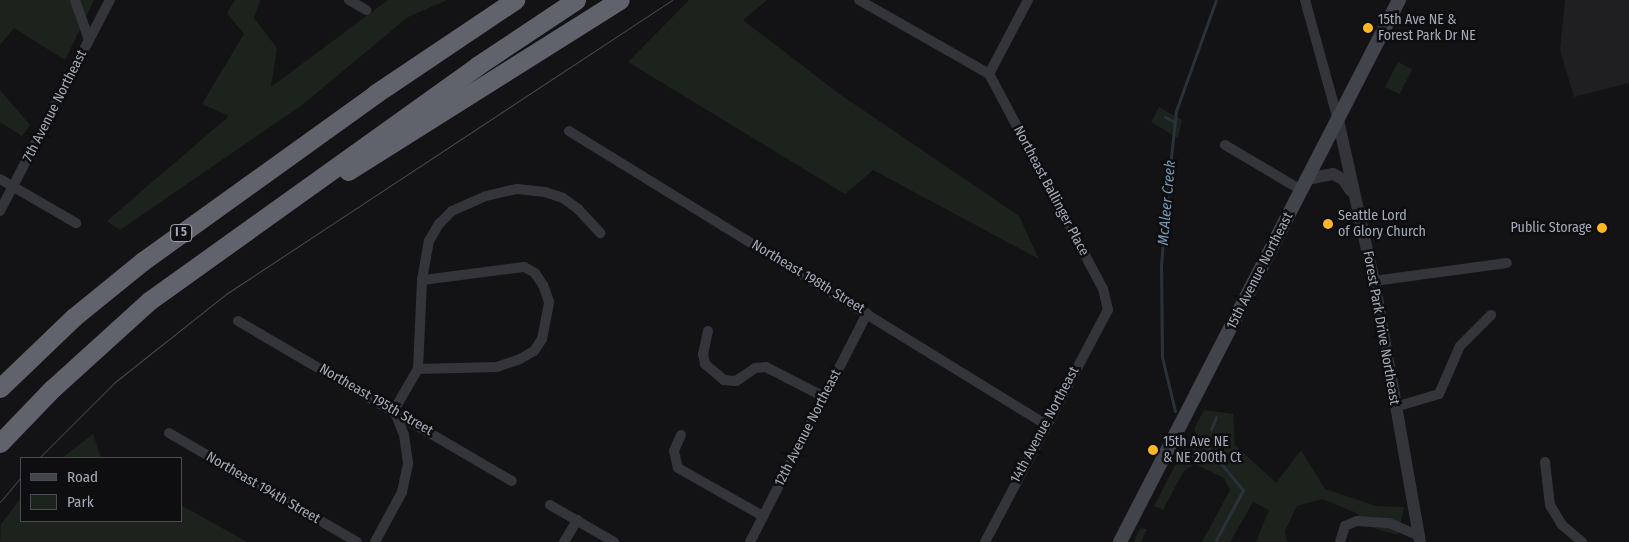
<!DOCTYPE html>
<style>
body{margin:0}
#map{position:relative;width:1629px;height:542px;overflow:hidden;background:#131315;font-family:"Fira Sans Condensed",sans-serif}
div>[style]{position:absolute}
.built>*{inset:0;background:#1f1f22}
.green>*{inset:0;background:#1b231c;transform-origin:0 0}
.stream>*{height:3px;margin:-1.5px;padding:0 1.5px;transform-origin:1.5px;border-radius:1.5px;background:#29323a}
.minor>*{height:10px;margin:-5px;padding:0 5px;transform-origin:5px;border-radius:5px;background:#34353b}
.tertiary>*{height:12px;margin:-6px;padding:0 6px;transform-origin:6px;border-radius:6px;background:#34353b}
.secondary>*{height:14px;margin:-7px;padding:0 7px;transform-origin:7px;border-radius:7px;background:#42444b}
.motorway>*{height:19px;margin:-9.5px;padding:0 9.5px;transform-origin:9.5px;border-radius:9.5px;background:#60636c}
.tram>*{height:1px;margin:-0.5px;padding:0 0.5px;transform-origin:0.5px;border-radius:0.5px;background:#474950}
.dots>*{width:14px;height:14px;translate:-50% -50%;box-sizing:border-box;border:2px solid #0e0e10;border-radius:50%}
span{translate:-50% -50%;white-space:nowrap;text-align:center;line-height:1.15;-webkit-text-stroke:5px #0e0e10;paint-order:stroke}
.shield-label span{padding:1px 4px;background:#0e0e10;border:1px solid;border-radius:4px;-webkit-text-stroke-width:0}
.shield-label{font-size:12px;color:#a4aab7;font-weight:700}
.poi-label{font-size:14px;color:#a4aab7}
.left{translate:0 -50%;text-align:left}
.right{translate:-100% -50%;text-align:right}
.street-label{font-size:14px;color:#a4aab7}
.water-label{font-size:15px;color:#7898b4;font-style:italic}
.legend{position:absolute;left:20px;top:457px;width:162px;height:65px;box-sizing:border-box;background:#0e0e10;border:1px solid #4a4c53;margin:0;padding:6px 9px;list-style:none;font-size:15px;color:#a4aab7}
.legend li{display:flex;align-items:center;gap:10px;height:25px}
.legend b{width:25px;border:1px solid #4a4c53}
</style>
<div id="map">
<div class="built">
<div style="clip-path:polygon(1565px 0,1629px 0,1629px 83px,1574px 97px,1560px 50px)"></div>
</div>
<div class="green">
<div style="clip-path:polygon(0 0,94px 0,65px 60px,14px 28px,0 45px)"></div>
<div style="clip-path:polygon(235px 0,260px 0,254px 18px,277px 48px,271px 87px,388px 0,447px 0,408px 17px,302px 105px,120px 230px,107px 221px,229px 116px,202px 104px,244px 34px,227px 13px)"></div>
<div style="clip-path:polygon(689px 0,767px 0,743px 20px,838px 93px,1019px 216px,1039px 259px,873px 170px,845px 194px,628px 62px)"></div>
<div style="left:1398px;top:62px;width:16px;height:28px;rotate:27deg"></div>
<div style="clip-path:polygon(0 90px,30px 125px,22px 136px,0 122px)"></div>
<div style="clip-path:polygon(1159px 107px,1182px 120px,1178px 138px,1151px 122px)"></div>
<div style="clip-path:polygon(1204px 410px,1233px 414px,1235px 445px,1276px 483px,1301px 450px,1325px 489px,1376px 506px,1404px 507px,1398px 535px,1376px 529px,1354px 512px,1322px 499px,1297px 506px,1285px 531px,1287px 542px,1256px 542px,1269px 510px,1253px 502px,1230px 542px,1202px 542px,1230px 490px,1224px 478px,1195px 464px,1183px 472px,1163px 510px,1154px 506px)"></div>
<div style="clip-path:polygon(93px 434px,101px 458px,62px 458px)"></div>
<div style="clip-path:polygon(21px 498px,21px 521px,181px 521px,181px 505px,247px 542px,0 542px,1px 524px)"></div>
<div style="clip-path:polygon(1140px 528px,1147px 529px,1141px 542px,1134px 542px)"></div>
</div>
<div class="stream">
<div style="left:1165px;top:117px;width:11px;rotate:27deg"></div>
<div style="left:1175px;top:411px;width:56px;rotate:-103.5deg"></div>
<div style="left:1162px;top:357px;width:92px;rotate:-90.6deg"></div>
<div style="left:1161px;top:265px;width:80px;rotate:-85deg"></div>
<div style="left:1168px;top:185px;width:74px;rotate:-83.8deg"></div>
<div style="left:1176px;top:111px;width:118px;rotate:-70.2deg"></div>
<div style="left:1211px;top:429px;width:13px;rotate:-67deg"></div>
<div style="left:1199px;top:437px;width:69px;rotate:50.3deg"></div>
<div style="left:1243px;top:490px;width:59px;rotate:118.3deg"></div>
</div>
<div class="minor">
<div style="left:75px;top:0;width:42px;rotate:70.7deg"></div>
<div style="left:349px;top:0;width:20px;rotate:30deg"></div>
<div style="left:859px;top:0;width:150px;rotate:29.6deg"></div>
<div style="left:1305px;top:0;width:124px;rotate:74.6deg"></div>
<div style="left:989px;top:74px;width:84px;rotate:-62.2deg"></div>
<div style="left:569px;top:131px;width:559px;rotate:31.61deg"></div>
<div style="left:1225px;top:145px;width:88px;rotate:30.6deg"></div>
<div style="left:0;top:179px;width:88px;rotate:30.1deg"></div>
<div style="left:0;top:211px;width:238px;rotate:-62.5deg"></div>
<div style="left:1374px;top:281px;width:134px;rotate:-7.7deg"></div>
<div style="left:238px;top:321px;width:317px;rotate:30.3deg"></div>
<div style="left:708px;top:331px;width:24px;rotate:102deg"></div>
<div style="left:703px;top:354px;width:10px;rotate:79deg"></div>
<div style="left:705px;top:364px;width:25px;rotate:40deg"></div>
<div style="left:724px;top:380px;width:12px;rotate:5deg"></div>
<div style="left:736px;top:381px;width:23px;rotate:-34deg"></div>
<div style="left:755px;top:368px;width:11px;rotate:-5deg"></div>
<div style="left:766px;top:367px;width:65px;rotate:27.3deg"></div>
<div style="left:418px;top:369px;width:79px;rotate:-1.5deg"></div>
<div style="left:497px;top:367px;width:24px;rotate:-19deg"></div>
<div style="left:520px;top:359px;width:16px;rotate:-30deg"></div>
<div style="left:534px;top:351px;width:14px;rotate:-56deg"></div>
<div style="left:542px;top:339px;width:38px;rotate:-79deg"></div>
<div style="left:549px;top:302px;width:18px;rotate:-109deg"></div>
<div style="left:543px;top:285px;width:14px;rotate:-124deg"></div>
<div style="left:535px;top:273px;width:13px;rotate:-151deg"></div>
<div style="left:524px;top:267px;width:103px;rotate:172.7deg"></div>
<div style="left:1395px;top:407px;width:46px;rotate:-16.5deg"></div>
<div style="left:1439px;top:394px;width:52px;rotate:-66.4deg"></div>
<div style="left:1460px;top:346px;width:44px;rotate:-45deg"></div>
<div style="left:394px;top:410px;width:48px;rotate:-59.7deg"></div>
<div style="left:418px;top:369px;width:89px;rotate:-87.4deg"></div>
<div style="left:422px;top:280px;width:40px;rotate:-80deg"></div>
<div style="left:429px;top:241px;width:20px;rotate:-60deg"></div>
<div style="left:439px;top:224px;width:18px;rotate:-45deg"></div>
<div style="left:452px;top:211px;width:37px;rotate:-24deg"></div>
<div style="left:486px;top:196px;width:32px;rotate:-13deg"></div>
<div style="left:517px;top:189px;width:28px;rotate:6deg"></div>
<div style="left:545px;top:192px;width:19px;rotate:18deg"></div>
<div style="left:563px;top:198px;width:19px;rotate:36deg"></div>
<div style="left:578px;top:209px;width:33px;rotate:47deg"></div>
<div style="left:169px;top:433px;width:217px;rotate:30.1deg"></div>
<div style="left:681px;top:435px;width:17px;rotate:114deg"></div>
<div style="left:674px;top:451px;width:17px;rotate:77deg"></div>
<div style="left:678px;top:468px;width:98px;rotate:29.5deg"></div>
<div style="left:1545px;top:462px;width:43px;rotate:83.4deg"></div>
<div style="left:1550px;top:505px;width:23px;rotate:59deg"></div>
<div style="left:1562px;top:525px;width:26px;rotate:40deg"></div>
<div style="left:550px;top:505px;width:74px;rotate:30deg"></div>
<div style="left:375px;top:542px;width:57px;rotate:-61.6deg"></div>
<div style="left:402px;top:492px;width:30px;rotate:-78deg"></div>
<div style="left:408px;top:463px;width:28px;rotate:-98deg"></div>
<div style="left:404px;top:435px;width:27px;rotate:-112deg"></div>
<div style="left:564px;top:542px;width:26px;rotate:-59deg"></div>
<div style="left:750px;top:542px;width:257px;rotate:-62.9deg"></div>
<div style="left:985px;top:542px;width:263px;rotate:-62.1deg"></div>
<div style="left:1108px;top:310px;width:22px;rotate:-103deg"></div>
<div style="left:1103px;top:289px;width:243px;rotate:-117.9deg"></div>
<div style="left:1340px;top:542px;width:17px;rotate:-73deg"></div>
<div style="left:1345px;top:526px;width:13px;rotate:-23deg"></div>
<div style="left:1357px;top:521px;width:32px;rotate:4deg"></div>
<div style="left:1389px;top:523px;width:33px;rotate:23deg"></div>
</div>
<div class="tertiary">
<div style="left:1338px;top:120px;width:165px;rotate:77.4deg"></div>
<div style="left:1374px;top:281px;width:265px;rotate:80deg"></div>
<div style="left:1307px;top:179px;width:26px;rotate:-11deg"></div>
<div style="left:1333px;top:174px;width:11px;rotate:27deg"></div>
<div style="left:1343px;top:179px;width:14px;rotate:56deg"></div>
</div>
<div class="secondary">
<div style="left:1120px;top:542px;width:610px;rotate:-62.76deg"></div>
</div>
<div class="motorway">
<div style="left:348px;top:171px;width:321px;rotate:-32.2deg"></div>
<div style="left:0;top:388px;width:103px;rotate:-43.8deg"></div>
<div style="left:74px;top:317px;width:89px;rotate:-39.1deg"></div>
<div style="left:143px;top:261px;width:286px;rotate:-35.7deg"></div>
<div style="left:375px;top:94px;width:169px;rotate:-33.9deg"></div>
<div style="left:0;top:443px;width:75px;rotate:-46.1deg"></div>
<div style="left:52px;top:389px;width:131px;rotate:-42.2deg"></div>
<div style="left:149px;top:301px;width:403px;rotate:-35.6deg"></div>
<div style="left:477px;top:66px;width:119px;rotate:-33.7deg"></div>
</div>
<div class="tram">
<div style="left:39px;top:458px;width:107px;rotate:-45deg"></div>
<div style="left:115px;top:382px;width:142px;rotate:-38.4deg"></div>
<div style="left:226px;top:294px;width:534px;rotate:-33.39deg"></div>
<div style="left:0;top:502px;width:33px;rotate:-50deg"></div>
</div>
<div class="dots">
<div style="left:1368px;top:28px;background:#feb623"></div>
<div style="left:1328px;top:224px;background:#feb623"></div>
<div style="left:1602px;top:228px;background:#feb623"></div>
<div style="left:1153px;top:450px;background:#feb623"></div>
</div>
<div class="shield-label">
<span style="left:181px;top:233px">I 5</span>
</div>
<div class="poi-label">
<span class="left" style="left:1378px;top:28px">15th Ave NE &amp;<br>Forest Park Dr NE</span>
<span class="left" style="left:1338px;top:224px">Seattle Lord<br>of Glory Church</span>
<span class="right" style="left:1592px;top:228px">Public Storage</span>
<span class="left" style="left:1163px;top:450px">15th Ave NE<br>&amp; NE 200th Ct</span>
</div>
<div class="street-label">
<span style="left:55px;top:106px;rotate:-63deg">7th Avenue Northeast</span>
<span style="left:1051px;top:191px;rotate:62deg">Northeast Ballinger Place</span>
<span style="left:1260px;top:271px;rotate:-63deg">15th Avenue Northeast</span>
<span style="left:808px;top:277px;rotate:31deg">Northeast 198th Street</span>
<span style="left:1381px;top:328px;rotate:80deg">Forest Park Drive Northeast</span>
<span style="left:376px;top:400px;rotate:30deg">Northeast 195th Street</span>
<span style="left:1045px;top:425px;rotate:-62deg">14th Avenue Northeast</span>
<span style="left:808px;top:428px;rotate:-63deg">12th Avenue Northeast</span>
<span style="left:263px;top:488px;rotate:30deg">Northeast 194th Street</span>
</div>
<div class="water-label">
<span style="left:1167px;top:203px;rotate:-85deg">McAleer Creek</span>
</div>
<ul class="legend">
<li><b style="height:6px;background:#42444b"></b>Road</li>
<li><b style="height:14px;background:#1b231c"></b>Park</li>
</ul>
</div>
